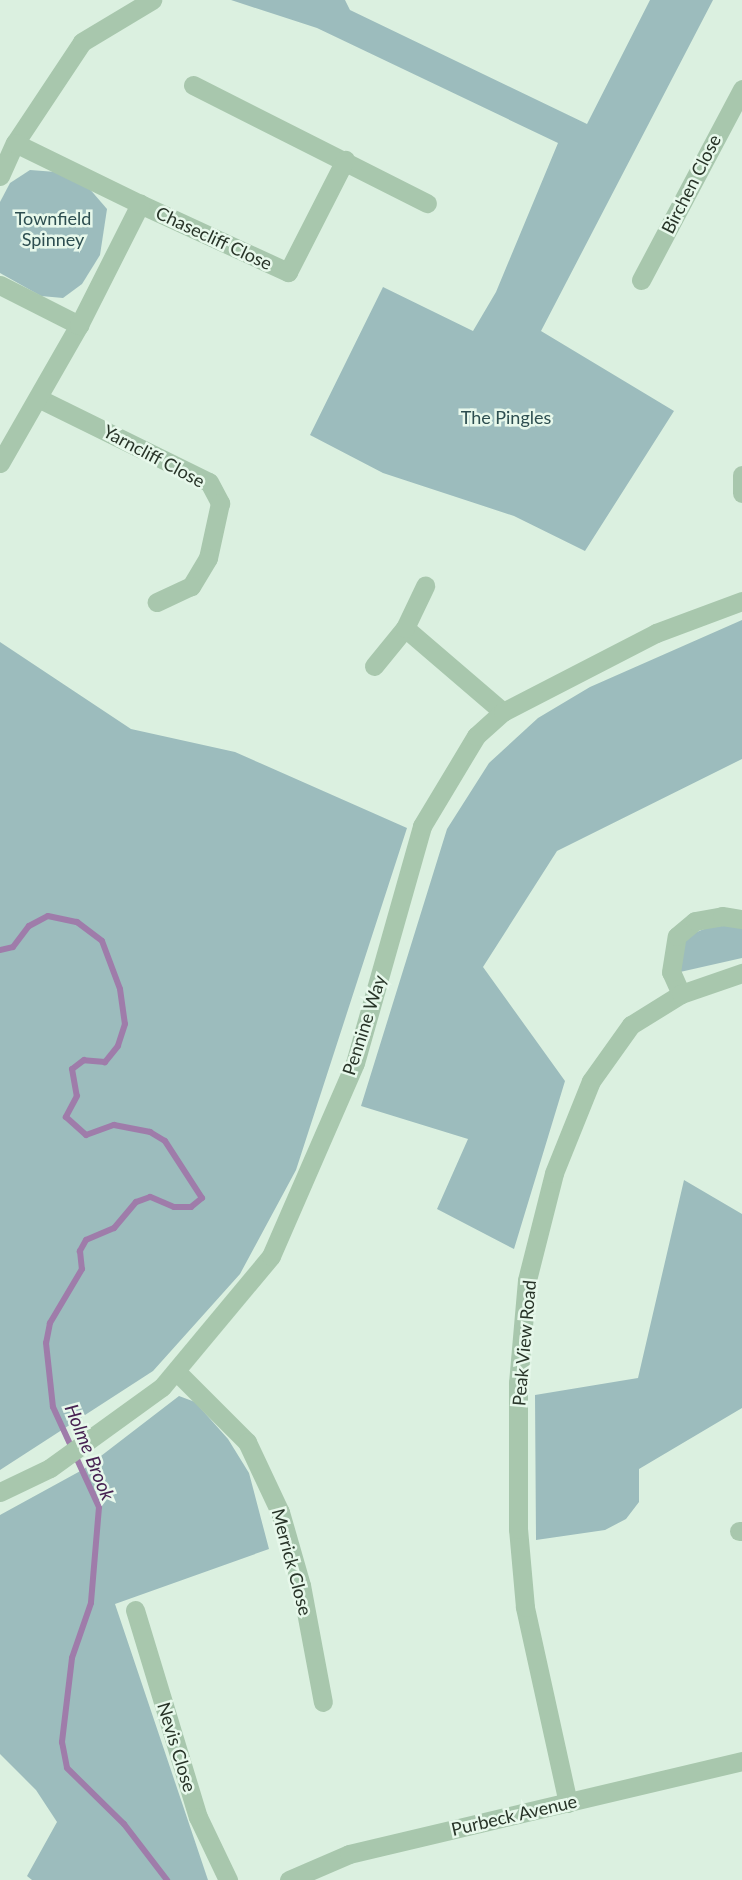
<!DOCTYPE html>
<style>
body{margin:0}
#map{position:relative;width:742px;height:1880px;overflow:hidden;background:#dbf0e0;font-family:Lato,sans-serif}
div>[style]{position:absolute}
.green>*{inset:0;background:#9cbcbd}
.stream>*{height:6px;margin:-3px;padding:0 3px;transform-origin:3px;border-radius:3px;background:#9f7caa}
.minor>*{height:19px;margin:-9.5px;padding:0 9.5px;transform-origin:9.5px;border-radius:9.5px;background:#a8c7ad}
.tertiary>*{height:19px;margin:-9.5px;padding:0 9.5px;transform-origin:9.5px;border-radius:9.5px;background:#a8c7ad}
span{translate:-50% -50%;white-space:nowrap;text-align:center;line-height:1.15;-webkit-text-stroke:5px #e7f8eb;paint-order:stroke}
.street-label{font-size:18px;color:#283428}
.park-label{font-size:18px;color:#2d4e50}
.water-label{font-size:19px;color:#472152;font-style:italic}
</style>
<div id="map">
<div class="green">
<div style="clip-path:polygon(231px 0,345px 0,350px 10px,587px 124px,650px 0,713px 0,541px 331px,674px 411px,585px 551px,514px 516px,383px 473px,310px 435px,383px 287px,473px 331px,496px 292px,558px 143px,317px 28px)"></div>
<div style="clip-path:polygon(30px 170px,56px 172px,88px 187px,107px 209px,100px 255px,82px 284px,63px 298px,41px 296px,0 273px,0 202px,10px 183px)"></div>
<div style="clip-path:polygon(742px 620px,742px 759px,557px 851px,483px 967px,565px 1081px,514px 1249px,437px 1209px,468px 1139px,361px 1106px,447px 829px,489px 763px,538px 718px,590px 687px)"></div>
<div style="clip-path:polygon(0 642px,131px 729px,235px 752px,407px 828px,296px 1170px,240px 1274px,153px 1371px,0 1470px)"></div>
<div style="clip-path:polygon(716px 924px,742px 925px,742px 958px,680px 972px,680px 947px,687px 936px)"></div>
<div style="clip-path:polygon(684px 1180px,742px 1214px,742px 1408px,639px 1469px,639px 1502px,626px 1519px,605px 1530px,536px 1540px,535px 1395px,638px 1378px)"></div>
<div style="clip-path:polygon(179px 1396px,195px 1402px,228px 1439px,249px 1473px,269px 1549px,115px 1604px,208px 1880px,32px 1880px,27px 1876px,57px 1822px,36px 1790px,0 1754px,0 1515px,84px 1469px)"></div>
</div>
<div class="stream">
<div style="left:0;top:950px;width:13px;rotate:-13deg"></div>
<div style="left:13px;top:947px;width:26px;rotate:-53deg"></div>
<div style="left:29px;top:926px;width:21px;rotate:-28deg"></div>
<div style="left:48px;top:916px;width:30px;rotate:12deg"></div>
<div style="left:77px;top:922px;width:31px;rotate:37deg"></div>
<div style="left:102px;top:941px;width:51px;rotate:69.4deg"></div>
<div style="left:120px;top:989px;width:35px;rotate:82deg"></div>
<div style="left:125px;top:1024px;width:23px;rotate:108deg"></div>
<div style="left:118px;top:1046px;width:21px;rotate:129deg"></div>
<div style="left:105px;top:1062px;width:21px;rotate:-175deg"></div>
<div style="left:84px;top:1060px;width:15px;rotate:143deg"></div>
<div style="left:72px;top:1069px;width:27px;rotate:80deg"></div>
<div style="left:77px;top:1096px;width:24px;rotate:118deg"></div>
<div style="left:66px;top:1117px;width:27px;rotate:42deg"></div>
<div style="left:86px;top:1135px;width:30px;rotate:-20deg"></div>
<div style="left:114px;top:1125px;width:37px;rotate:11deg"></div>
<div style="left:150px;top:1132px;width:17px;rotate:31deg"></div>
<div style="left:165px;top:1141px;width:68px;rotate:57deg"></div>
<div style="left:202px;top:1198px;width:14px;rotate:141deg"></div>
<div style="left:191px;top:1207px;width:17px;rotate:180deg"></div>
<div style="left:174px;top:1207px;width:26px;rotate:-157deg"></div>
<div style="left:150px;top:1197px;width:15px;rotate:160deg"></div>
<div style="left:136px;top:1202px;width:34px;rotate:130deg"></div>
<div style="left:114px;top:1228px;width:30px;rotate:157deg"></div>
<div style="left:86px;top:1240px;width:13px;rotate:119deg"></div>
<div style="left:80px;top:1251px;width:18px;rotate:84deg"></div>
<div style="left:82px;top:1269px;width:63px;rotate:120.7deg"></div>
<div style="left:50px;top:1323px;width:20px;rotate:101deg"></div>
<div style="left:46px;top:1343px;width:64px;rotate:83.8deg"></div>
<div style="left:53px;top:1407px;width:110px;rotate:65.3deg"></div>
<div style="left:99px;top:1507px;width:96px;rotate:94.8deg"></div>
<div style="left:91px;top:1603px;width:58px;rotate:109.1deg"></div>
<div style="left:72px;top:1658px;width:85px;rotate:96.8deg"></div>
<div style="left:62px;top:1742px;width:26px;rotate:79deg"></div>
<div style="left:67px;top:1768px;width:80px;rotate:44.5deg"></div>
<div style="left:124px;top:1824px;width:71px;rotate:52.5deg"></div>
</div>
<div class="minor">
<div style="left:193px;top:85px;width:262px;rotate:26.8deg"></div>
<div style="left:140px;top:204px;width:163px;rotate:24.7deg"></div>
<div style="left:288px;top:272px;width:126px;rotate:-63deg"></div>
<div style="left:641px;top:280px;width:216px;rotate:-62.1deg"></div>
<div style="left:40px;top:399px;width:188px;rotate:26.2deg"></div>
<div style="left:209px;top:482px;width:24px;rotate:62deg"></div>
<div style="left:220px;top:503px;width:56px;rotate:102.3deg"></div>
<div style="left:208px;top:558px;width:33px;rotate:121deg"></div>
<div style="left:191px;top:586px;width:38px;rotate:155deg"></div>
<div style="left:0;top:463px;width:159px;rotate:-60.2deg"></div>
<div style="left:742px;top:475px;width:18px;rotate:90deg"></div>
<div style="left:405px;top:628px;width:129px;rotate:40.6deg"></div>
<div style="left:374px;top:666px;width:49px;rotate:-50.8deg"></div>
<div style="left:405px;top:628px;width:47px;rotate:-64.5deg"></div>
<div style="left:681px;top:994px;width:24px;rotate:-114deg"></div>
<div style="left:671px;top:972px;width:36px;rotate:-81deg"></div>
<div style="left:677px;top:936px;width:23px;rotate:-40deg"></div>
<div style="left:695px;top:921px;width:27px;rotate:-10deg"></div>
<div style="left:722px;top:916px;width:20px;rotate:9deg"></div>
<div style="left:177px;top:1372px;width:99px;rotate:45deg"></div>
<div style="left:247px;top:1442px;width:77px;rotate:64.8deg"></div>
<div style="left:280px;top:1512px;width:76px;rotate:74deg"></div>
<div style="left:301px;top:1585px;width:119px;rotate:79.4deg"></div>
<div style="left:739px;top:1531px;width:3px"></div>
<div style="left:135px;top:1610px;width:216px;rotate:73.1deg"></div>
<div style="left:198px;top:1817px;width:70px;rotate:64.5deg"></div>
<div style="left:568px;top:1803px;width:201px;rotate:-102.4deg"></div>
<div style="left:525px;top:1607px;width:78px;rotate:-95.1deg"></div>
<div style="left:518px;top:1529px;width:146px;rotate:-90deg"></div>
<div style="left:518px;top:1383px;width:103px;rotate:-85deg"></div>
<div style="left:527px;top:1280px;width:110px;rotate:-75.8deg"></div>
<div style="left:554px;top:1173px;width:99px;rotate:-68.1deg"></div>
<div style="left:591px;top:1081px;width:69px;rotate:-54.5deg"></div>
<div style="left:631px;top:1025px;width:59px;rotate:-31.8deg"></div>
<div style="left:681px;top:994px;width:65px;rotate:-19deg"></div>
<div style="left:289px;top:1880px;width:65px;rotate:-23.4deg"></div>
<div style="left:349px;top:1854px;width:404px;rotate:-13.3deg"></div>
</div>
<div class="tertiary">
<div style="left:0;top:176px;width:36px;rotate:-66deg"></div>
<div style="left:15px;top:143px;width:121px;rotate:-56.4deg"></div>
<div style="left:82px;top:42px;width:82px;rotate:-31deg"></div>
<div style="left:0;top:285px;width:89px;rotate:26.9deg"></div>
<div style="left:79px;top:325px;width:136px;rotate:-63.2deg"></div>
<div style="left:140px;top:204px;width:139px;rotate:-154deg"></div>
<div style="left:0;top:1492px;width:55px;rotate:-25.6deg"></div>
<div style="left:50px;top:1468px;width:138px;rotate:-35.9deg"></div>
<div style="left:162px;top:1387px;width:170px;rotate:-50.2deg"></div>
<div style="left:271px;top:1256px;width:210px;rotate:-66.5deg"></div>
<div style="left:355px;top:1063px;width:246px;rotate:-74.2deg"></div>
<div style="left:422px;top:826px;width:105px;rotate:-59deg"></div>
<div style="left:476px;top:736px;width:36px;rotate:-42deg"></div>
<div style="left:503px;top:712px;width:172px;rotate:-27.3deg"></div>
<div style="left:656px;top:633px;width:92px;rotate:-20.4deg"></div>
</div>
<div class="street-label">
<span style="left:691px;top:184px;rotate:-63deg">Birchen Close</span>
<span style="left:214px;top:238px;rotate:25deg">Chasecliff Close</span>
<span style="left:154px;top:456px;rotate:28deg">Yarncliff Close</span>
<span style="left:364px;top:1025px;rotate:-72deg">Pennine Way</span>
<span style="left:524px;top:1343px;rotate:-85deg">Peak View Road</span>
<span style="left:292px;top:1562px;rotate:75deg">Merrick Close</span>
<span style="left:177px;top:1747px;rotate:73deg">Nevis Close</span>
<span style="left:514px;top:1815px;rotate:-13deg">Purbeck Avenue</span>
</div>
<div class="park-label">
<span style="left:53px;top:229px">Townfield<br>Spinney</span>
<span style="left:506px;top:417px">The Pingles</span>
</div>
<div class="water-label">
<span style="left:90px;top:1452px;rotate:68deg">Holme Brook</span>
</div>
</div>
